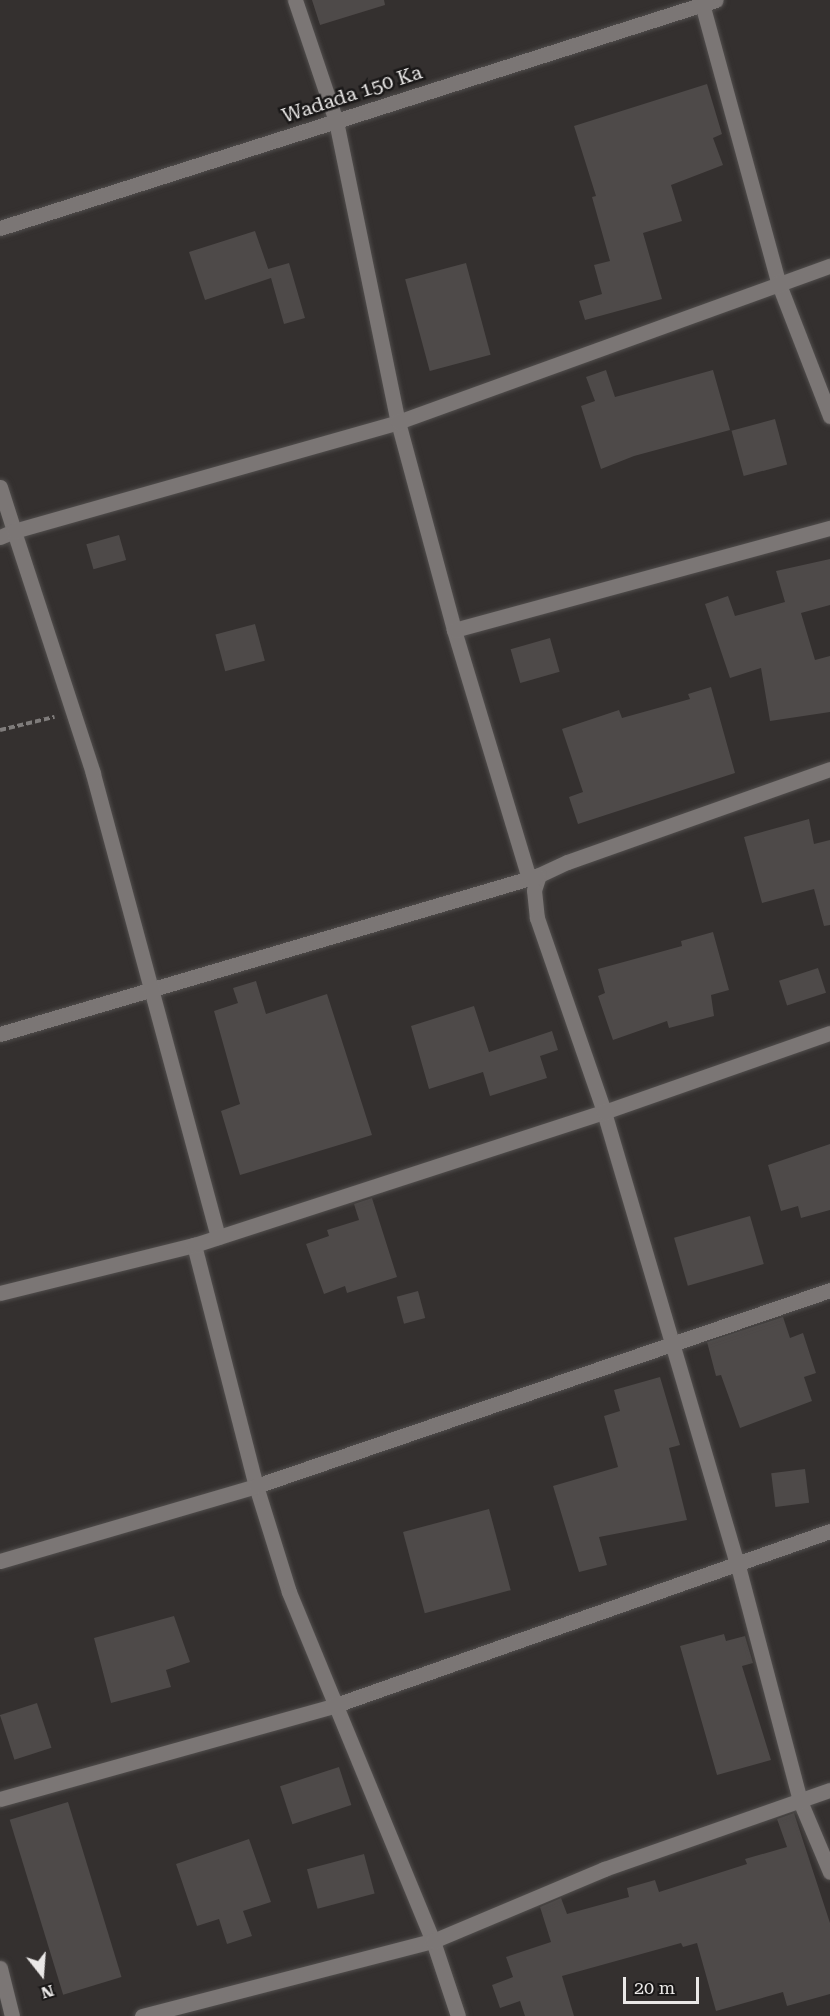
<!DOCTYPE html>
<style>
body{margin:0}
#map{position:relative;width:830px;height:2016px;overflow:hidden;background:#34302f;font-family:"Roboto Serif",serif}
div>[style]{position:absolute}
.building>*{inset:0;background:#4e4a49;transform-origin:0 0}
.path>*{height:4px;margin-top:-2px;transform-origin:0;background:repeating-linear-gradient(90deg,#7f7c7b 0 6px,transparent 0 9px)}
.roads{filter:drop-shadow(0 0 2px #514e4d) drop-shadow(0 0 2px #514e4d)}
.minor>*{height:15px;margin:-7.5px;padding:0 7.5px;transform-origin:7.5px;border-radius:7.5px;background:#7b7675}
span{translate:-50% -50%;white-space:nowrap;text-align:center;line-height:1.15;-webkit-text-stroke:5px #1a1818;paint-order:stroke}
.street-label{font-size:20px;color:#eae8e7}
.north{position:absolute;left:12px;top:1944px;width:60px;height:60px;-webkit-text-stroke:4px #1a1818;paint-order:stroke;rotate:163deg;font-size:16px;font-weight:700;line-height:24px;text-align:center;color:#eae8e7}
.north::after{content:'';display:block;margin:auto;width:21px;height:27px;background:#eae8e7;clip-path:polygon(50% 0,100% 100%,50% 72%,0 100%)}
.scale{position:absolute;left:623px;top:1977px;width:76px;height:27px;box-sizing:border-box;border:3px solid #eae8e7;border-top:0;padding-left:8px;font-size:18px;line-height:21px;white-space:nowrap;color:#eae8e7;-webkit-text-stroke:4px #1a1818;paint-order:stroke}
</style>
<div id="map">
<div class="building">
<div style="clip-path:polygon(312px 0,384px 0,385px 5px,320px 25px)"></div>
<div style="clip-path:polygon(707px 84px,722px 134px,713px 138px,723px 165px,671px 185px,682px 221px,643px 233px,662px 299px,585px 320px,579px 301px,602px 294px,594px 265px,610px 261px,592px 197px,596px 196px,574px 126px)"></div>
<div style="clip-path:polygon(255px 231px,270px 274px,268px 269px,289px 263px,305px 318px,284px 324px,271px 278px,205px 300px,189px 252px)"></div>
<div style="left:466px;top:263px;width:95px;height:63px;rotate:75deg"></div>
<div style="clip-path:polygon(606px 370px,615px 397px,713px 370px,730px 430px,634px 456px,601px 469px,581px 406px,595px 401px,586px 377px)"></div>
<div style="left:775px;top:419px;width:47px;height:45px;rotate:75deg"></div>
<div style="left:119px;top:535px;width:26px;height:34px;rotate:74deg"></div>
<div style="clip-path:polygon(830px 559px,830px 605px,801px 613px,815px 660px,830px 656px,830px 712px,770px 721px,761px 668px,730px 678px,705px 604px,728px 596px,735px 616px,785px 602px,776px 571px)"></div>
<div style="left:255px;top:624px;width:38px;height:41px;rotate:75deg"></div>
<div style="left:550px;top:638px;width:35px;height:41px;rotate:74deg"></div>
<div style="clip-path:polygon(711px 687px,735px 773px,578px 824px,569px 797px,583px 792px,562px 729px,619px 710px,622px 718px,690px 699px,688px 694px)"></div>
<div style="clip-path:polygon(809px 819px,814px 844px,830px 840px,830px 925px,824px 926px,814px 889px,762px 903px,744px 837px)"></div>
<div style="clip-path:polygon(713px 932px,729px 990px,711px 995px,714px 1016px,669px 1028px,667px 1021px,613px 1040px,598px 996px,605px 993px,598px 969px,682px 946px,681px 941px)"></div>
<div style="left:818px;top:968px;width:26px;height:41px;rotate:72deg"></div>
<div style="clip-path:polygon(256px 981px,266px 1014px,327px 994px,372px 1135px,240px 1175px,221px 1111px,240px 1104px,214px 1011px,238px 1003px,233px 988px)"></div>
<div style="clip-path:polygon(474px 1006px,489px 1052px,552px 1031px,558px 1050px,540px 1056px,547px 1078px,490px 1096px,483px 1072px,429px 1089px,411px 1026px)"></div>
<div style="clip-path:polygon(830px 1144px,830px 1210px,801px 1218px,798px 1206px,781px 1211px,768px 1165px)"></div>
<div style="clip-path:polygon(372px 1198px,397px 1277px,347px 1293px,345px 1286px,324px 1294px,306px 1244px,329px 1236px,327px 1230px,359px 1220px,354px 1204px)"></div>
<div style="left:750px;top:1216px;width:50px;height:79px;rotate:74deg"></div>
<div style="left:418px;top:1291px;width:28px;height:22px;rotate:75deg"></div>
<div style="clip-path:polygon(783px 1317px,790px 1338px,803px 1333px,816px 1373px,804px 1377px,812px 1401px,740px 1428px,721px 1375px,716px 1376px,707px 1342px)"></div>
<div style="clip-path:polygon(660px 1377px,680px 1445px,669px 1448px,687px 1520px,599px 1537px,607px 1565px,579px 1572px,553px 1486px,618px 1467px,604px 1416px,620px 1411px,614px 1390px)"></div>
<div style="left:805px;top:1469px;width:34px;height:34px;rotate:83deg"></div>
<div style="left:489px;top:1509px;width:84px;height:89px;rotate:75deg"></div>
<div style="clip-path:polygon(174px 1616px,190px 1662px,166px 1670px,171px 1687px,111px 1703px,94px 1638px)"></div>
<div style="clip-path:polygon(724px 1634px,726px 1641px,745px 1636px,753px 1663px,742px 1666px,771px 1760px,717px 1775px,680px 1646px)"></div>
<div style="left:37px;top:1703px;width:47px;height:39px;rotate:72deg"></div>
<div style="left:339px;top:1767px;width:40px;height:62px;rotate:72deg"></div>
<div style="left:68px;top:1802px;width:183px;height:61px;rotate:73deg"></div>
<div style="clip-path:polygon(794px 1813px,830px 1923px,830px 1994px,787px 2006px,783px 1992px,716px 2011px,697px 1943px,683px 1947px,681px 1943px,562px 1976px,574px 2016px,525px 2016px,520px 2001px,500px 2008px,492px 1985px,513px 1977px,506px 1957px,551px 1942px,540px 1907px,561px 1898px,567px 1914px,629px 1897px,627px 1888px,655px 1880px,659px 1892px,747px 1864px,745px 1859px,787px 1847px,777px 1819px)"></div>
<div style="clip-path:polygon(249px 1839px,271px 1902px,243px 1911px,252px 1936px,227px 1944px,219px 1919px,197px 1926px,176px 1864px)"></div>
<div style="left:364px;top:1854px;width:41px;height:59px;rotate:75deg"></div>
</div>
<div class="path">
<div style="left:0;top:730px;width:56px;rotate:-13.5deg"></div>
</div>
<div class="roads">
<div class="minor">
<div style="left:295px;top:0;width:128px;rotate:71.3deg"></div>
<div style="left:336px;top:121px;width:307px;rotate:78.4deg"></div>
<div style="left:398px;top:422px;width:215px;rotate:74.9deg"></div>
<div style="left:454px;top:630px;width:259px;rotate:73.2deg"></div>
<div style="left:701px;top:0;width:292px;rotate:74.7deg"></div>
<div style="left:778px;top:282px;width:144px;rotate:68.8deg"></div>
<div style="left:0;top:228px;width:751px;rotate:-17.66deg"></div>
<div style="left:0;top:487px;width:46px;rotate:72.3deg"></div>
<div style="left:14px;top:531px;width:15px;rotate:157deg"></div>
<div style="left:454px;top:630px;width:390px;rotate:-15.2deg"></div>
<div style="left:830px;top:769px;width:279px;rotate:160.5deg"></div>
<div style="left:567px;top:862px;width:31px;rotate:155deg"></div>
<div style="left:539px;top:875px;width:16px;rotate:108deg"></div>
<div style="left:534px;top:890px;width:28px;rotate:84deg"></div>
<div style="left:537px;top:918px;width:205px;rotate:70.9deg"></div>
<div style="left:604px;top:1112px;width:473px;rotate:73.6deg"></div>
<div style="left:738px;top:1566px;width:243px;rotate:75.2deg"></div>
<div style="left:800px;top:1801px;width:77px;rotate:67.1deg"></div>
<div style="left:0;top:1034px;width:560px;rotate:-16.4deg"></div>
<div style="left:218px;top:1237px;width:481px;rotate:-105.1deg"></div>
<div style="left:93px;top:773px;width:255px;rotate:-108.1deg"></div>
<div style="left:14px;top:531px;width:399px;rotate:-15.8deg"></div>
<div style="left:398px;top:422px;width:459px;rotate:-19.9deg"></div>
<div style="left:194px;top:1245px;width:249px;rotate:75.6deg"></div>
<div style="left:256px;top:1486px;width:111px;rotate:72.7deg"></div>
<div style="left:289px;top:1592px;width:378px;rotate:67.6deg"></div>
<div style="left:433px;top:1941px;width:79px;rotate:71.6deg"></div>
<div style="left:0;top:1293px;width:200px;rotate:-13.9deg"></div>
<div style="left:194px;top:1245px;width:431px;rotate:-18deg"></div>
<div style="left:604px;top:1112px;width:239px;rotate:-19.3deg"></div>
<div style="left:0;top:1561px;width:267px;rotate:-16.3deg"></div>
<div style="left:256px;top:1486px;width:607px;rotate:-18.85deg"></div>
<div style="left:0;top:1799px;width:346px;rotate:-15.6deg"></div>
<div style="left:333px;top:1706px;width:527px;rotate:-19.4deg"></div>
<div style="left:0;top:1968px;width:49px;rotate:76deg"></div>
<div style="left:142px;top:2016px;width:301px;rotate:-14.5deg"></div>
<div style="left:433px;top:1941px;width:186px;rotate:-22.8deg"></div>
<div style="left:604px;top:1869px;width:239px;rotate:-19.3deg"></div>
</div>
</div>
<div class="street-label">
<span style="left:352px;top:94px;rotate:-18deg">Wadada 150 Ka</span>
</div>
<div class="north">N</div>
<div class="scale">20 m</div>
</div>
